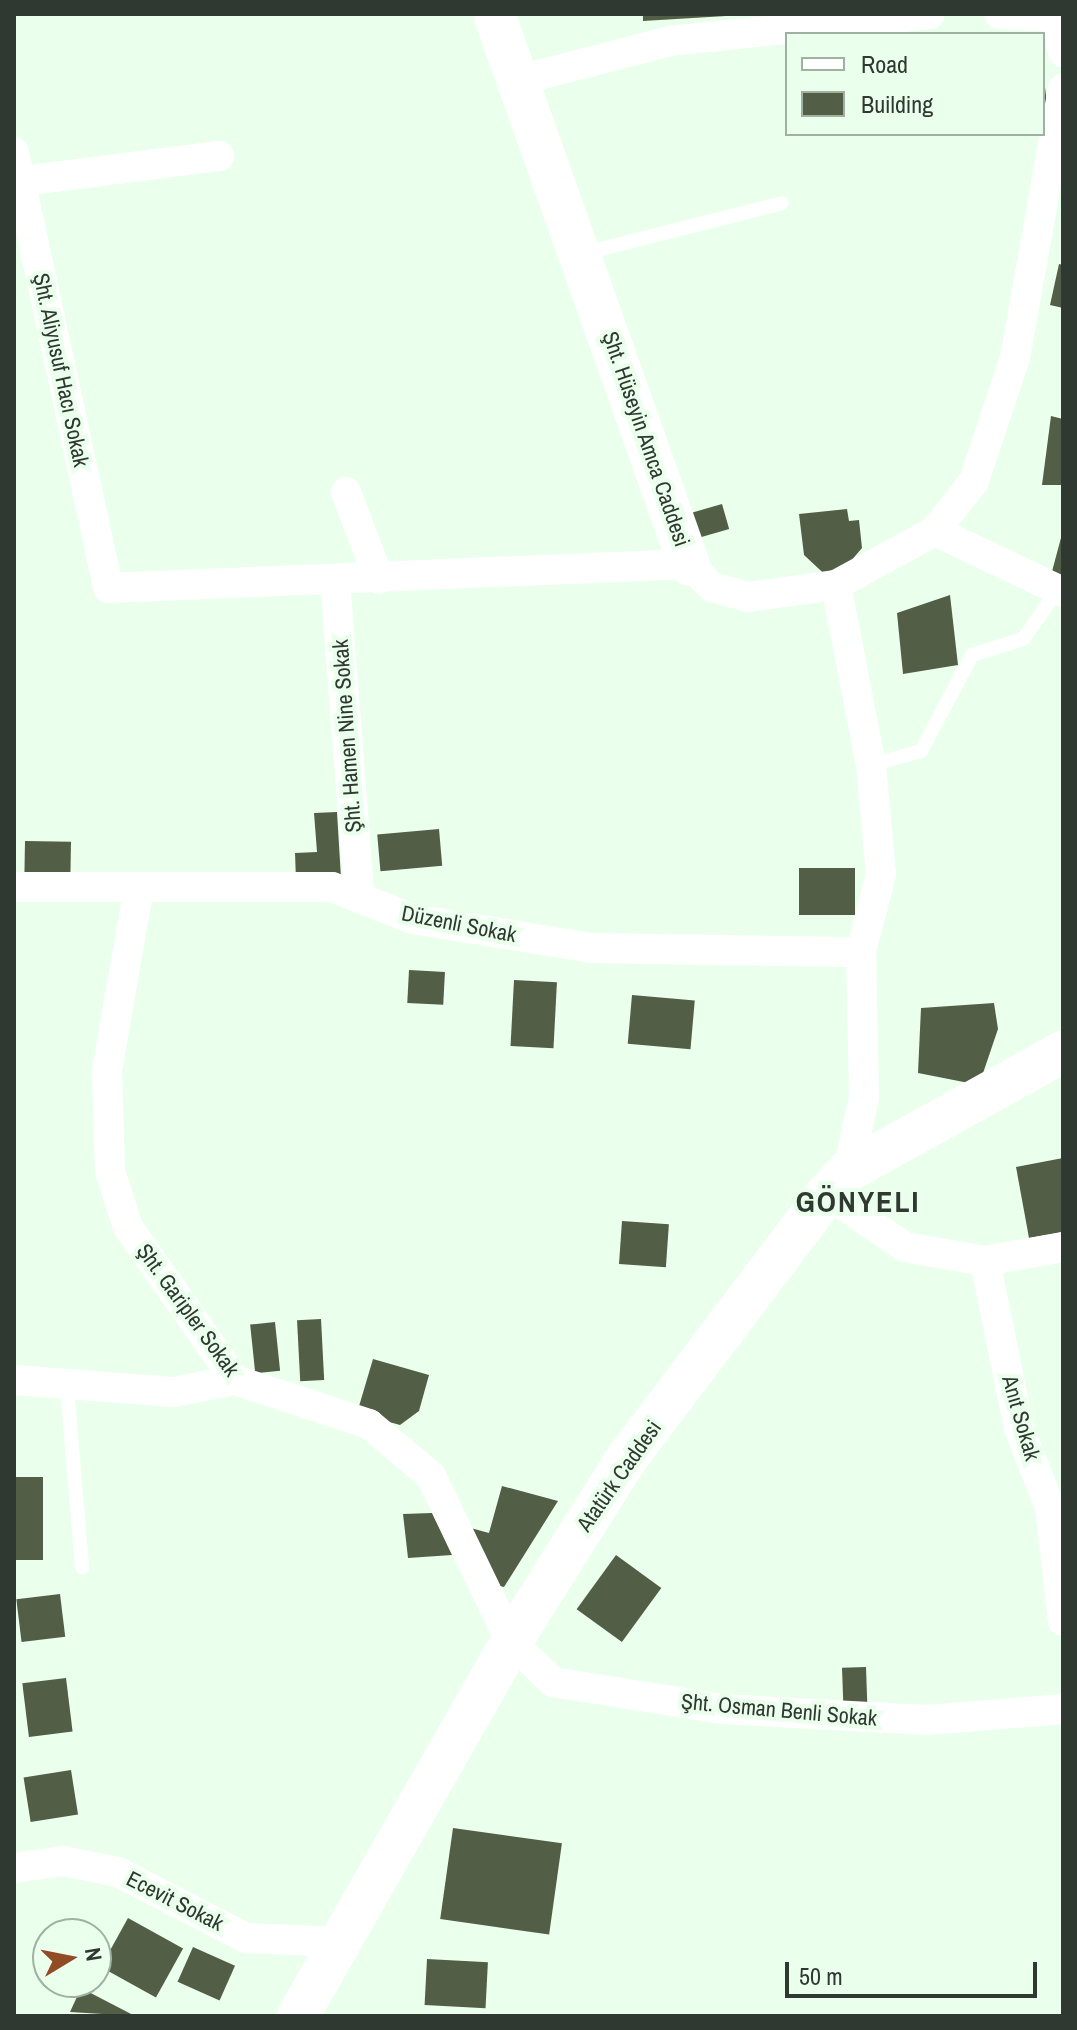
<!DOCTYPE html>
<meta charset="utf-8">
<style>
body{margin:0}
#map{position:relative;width:1077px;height:2030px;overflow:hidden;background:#ebffed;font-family:"Archivo Narrow",sans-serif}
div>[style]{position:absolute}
.building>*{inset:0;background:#535e46;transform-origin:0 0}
.lane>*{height:14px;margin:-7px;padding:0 7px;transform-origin:7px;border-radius:7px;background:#fff}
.street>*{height:30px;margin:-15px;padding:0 15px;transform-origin:15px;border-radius:15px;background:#fff}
.secondary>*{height:42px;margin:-21px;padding:0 21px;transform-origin:21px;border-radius:21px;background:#fff}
span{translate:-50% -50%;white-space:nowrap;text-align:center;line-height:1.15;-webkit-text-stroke:8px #ebffed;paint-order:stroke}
.street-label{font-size:22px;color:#303931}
.district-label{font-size:30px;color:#303931;font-weight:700;letter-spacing:2px}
.frame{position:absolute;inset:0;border:16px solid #303931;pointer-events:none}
.legend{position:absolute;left:785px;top:32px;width:260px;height:104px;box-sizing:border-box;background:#ebffed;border:2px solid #a0b0a2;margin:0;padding:10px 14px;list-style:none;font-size:24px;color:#303931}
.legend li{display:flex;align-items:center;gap:16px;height:40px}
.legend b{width:40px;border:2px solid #a0b0a2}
.north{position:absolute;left:32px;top:1918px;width:80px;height:80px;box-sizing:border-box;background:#ebffed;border:2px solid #a0b0a2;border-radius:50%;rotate:80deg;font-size:22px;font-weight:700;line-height:32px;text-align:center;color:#303931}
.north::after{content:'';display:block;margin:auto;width:28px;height:36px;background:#914b25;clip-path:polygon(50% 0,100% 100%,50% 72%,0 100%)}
.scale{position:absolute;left:785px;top:1962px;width:252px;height:36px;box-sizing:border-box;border:4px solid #303931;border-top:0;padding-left:10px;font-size:24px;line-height:28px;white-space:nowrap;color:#303931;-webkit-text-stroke:6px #ebffed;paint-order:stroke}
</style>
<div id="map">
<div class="building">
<div style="clip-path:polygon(643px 14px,726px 14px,726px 16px,643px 21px)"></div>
<div style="clip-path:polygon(1043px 70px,1048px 113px,1043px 113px)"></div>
<div style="clip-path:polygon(1059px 264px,1063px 265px,1063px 308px,1050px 305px)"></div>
<div style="clip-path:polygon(1051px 416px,1063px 419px,1063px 485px,1042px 485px)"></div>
<div style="left:722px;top:504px;width:26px;height:36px;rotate:74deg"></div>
<div style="clip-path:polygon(847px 509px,849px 521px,859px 520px,862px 548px,833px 582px,804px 555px,799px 514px)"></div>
<div style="clip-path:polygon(1062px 534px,1063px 534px,1063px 582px,1050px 579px)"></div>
<div style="clip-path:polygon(950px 595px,958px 665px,903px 674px,897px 613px)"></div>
<div style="clip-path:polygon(337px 812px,341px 878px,296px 881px,295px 853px,317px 852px,314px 813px)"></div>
<div style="left:439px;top:829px;width:37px;height:62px;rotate:85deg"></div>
<div style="left:25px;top:841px;width:46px;height:41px;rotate:1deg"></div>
<div style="left:799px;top:868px;width:56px;height:47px"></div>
<div style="left:409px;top:970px;width:36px;height:33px;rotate:3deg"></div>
<div style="left:514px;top:980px;width:43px;height:66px;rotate:3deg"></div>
<div style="left:632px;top:995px;width:63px;height:49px;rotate:5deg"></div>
<div style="clip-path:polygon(994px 1003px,998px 1029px,979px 1085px,918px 1073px,921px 1008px)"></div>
<div style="clip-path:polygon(1063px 1158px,1063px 1232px,1029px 1238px,1016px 1167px)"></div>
<div style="left:622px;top:1221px;width:47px;height:43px;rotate:4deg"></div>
<div style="left:321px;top:1319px;width:61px;height:24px;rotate:87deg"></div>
<div style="left:275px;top:1322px;width:49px;height:25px;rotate:84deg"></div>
<div style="clip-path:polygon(373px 1359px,429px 1375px,419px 1411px,400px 1425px,357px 1413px)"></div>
<div style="left:14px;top:1477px;width:29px;height:83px"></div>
<div style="clip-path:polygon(502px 1486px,558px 1501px,504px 1587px,479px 1581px,467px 1527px,489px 1533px)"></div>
<div style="clip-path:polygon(432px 1513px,452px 1555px,408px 1558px,403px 1514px)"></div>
<div style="left:616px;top:1555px;width:56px;height:67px;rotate:36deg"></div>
<div style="left:60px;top:1594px;width:43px;height:44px;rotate:83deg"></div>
<div style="left:866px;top:1667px;width:38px;height:24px;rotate:88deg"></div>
<div style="left:66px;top:1678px;width:54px;height:44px;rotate:83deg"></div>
<div style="left:71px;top:1770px;width:45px;height:48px;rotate:81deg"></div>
<div style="left:453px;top:1828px;width:110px;height:92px;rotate:8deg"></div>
<div style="left:128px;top:1918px;width:63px;height:56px;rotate:29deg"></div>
<div style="left:193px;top:1947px;width:46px;height:38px;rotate:24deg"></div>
<div style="left:427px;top:1959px;width:61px;height:46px;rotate:3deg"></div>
<div style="clip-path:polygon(81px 1988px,135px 2016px,70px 2012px)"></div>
</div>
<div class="lane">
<div style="left:581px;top:254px;width:207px;rotate:-14.2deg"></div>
<div style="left:871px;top:765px;width:52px;rotate:-15.6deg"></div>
<div style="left:921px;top:751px;width:109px;rotate:-62deg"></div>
<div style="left:972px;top:655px;width:53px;rotate:-17.4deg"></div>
<div style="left:1023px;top:639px;width:60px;rotate:-54.5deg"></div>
<div style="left:67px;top:1387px;width:181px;rotate:85.2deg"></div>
</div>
<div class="street">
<div style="left:999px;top:14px;width:57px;rotate:3deg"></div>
<div style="left:1056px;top:14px;width:39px;rotate:80deg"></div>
<div style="left:520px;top:80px;width:155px;rotate:-14.6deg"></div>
<div style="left:670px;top:41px;width:261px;rotate:-5.9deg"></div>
<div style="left:14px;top:152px;width:446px;rotate:77.8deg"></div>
<div style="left:108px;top:588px;width:581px;rotate:-2.37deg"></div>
<div style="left:689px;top:564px;width:33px;rotate:45deg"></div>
<div style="left:712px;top:587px;width:37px;rotate:16deg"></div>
<div style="left:748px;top:597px;width:89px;rotate:-7.8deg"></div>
<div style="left:836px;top:585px;width:113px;rotate:-28.6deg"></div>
<div style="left:935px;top:531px;width:63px;rotate:-52deg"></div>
<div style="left:974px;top:481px;width:130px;rotate:-71.6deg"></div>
<div style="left:1015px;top:358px;width:274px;rotate:-79.9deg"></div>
<div style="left:23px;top:181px;width:198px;rotate:-7.3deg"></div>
<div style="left:346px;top:492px;width:93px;rotate:69.2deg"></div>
<div style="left:935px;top:531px;width:142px;rotate:25.5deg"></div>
<div style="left:335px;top:580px;width:314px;rotate:85.6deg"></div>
<div style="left:836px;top:585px;width:183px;rotate:79deg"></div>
<div style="left:871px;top:765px;width:109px;rotate:84.8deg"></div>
<div style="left:881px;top:874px;width:81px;rotate:104.4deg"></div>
<div style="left:861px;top:952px;width:146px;rotate:88.8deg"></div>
<div style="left:864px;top:1098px;width:75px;rotate:102.4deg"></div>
<div style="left:14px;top:887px;width:318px"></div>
<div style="left:332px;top:887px;width:87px;rotate:21.6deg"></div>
<div style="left:413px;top:919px;width:181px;rotate:9.2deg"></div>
<div style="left:592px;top:948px;width:269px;rotate:0.9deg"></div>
<div style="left:138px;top:893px;width:181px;rotate:99.9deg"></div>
<div style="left:107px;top:1071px;width:100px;rotate:88.3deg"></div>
<div style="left:110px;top:1171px;width:59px;rotate:72.2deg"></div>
<div style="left:128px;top:1227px;width:187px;rotate:55deg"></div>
<div style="left:235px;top:1380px;width:141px;rotate:18.2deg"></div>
<div style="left:369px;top:1424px;width:81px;rotate:40deg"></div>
<div style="left:431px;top:1476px;width:184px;rotate:64.3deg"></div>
<div style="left:511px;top:1642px;width:58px;rotate:43.6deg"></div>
<div style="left:553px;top:1682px;width:171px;rotate:9.1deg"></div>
<div style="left:722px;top:1709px;width:205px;rotate:3.1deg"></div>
<div style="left:927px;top:1720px;width:136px;rotate:-4.6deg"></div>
<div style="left:827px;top:1194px;width:94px;rotate:34.2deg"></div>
<div style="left:905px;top:1247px;width:81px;rotate:9.9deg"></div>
<div style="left:985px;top:1261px;width:79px;rotate:-10.2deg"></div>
<div style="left:985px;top:1261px;width:170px;rotate:78.5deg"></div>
<div style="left:1019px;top:1428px;width:85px;rotate:68.6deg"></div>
<div style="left:1050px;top:1507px;width:115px;rotate:83.5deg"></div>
<div style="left:14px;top:1380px;width:160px;rotate:4.3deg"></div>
<div style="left:174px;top:1392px;width:62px;rotate:-11.1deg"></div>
<div style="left:14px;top:1868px;width:49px;rotate:-8.1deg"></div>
<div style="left:63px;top:1861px;width:56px;rotate:11.3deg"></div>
<div style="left:118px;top:1872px;width:144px;rotate:27.3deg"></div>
<div style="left:246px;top:1938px;width:90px;rotate:2.5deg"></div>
</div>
<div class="secondary">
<div style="left:494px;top:14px;width:584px;rotate:70.48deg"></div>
<div style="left:298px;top:2016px;width:430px;rotate:-60.3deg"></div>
<div style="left:511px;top:1642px;width:218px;rotate:-57.8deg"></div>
<div style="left:627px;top:1458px;width:331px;rotate:-52.9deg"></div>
<div style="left:827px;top:1194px;width:31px;rotate:-48deg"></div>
<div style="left:848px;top:1171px;width:246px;rotate:-29deg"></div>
</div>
<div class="street-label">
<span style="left:61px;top:370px;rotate:78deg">Şht. Aliyusuf Hacı Sokak</span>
<span style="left:646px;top:439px;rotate:71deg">Şht. Hüseyin Amca Caddesi</span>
<span style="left:347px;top:736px;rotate:-94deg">Şht. Hamen Nine Sokak</span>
<span style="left:459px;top:924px;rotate:11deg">Düzenli Sokak</span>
<span style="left:188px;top:1310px;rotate:54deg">Şht. Garipler Sokak</span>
<span style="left:1021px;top:1418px;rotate:74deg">Anıt Sokak</span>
<span style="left:619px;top:1476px;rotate:-55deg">Atatürk Caddesi</span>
<span style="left:779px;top:1710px;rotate:5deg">Şht. Osman Benli Sokak</span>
<span style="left:175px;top:1901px;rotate:27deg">Ecevit Sokak</span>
</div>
<div class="district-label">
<span style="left:858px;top:1201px">GÖNYELI</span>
</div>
<div class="frame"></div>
<ul class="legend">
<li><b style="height:10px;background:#fff"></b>Road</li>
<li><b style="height:22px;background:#535e46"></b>Building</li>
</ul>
<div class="north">N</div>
<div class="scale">50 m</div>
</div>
